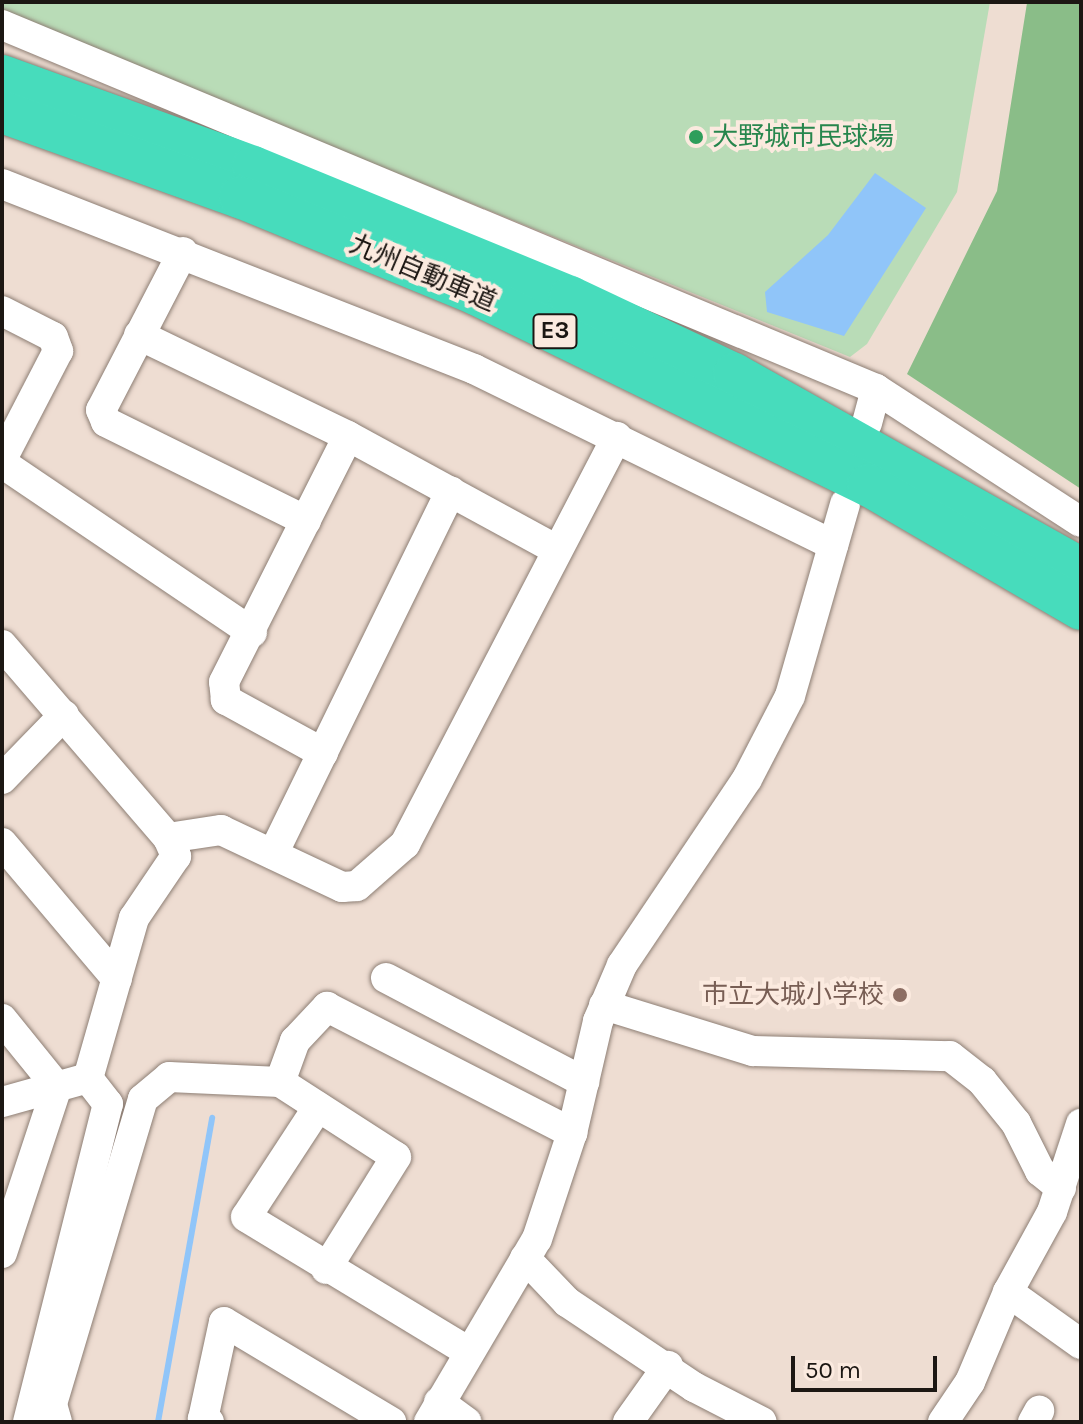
<!DOCTYPE html>
<meta charset="utf-8">
<style>
body{margin:0}
#map{position:relative;width:1083px;height:1424px;overflow:hidden;background:#eeddd2;font-family:Karla,"Noto Sans JP",sans-serif}
div>[style]{position:absolute}
.green>*{inset:0;background:#b9dcb7}
.forest>*{inset:0;background:#8abd88}
.water>*{inset:0;background:#90c5f9}
.stream>*{height:6px;margin:-3px;padding:0 3px;transform-origin:3px;border-radius:3px;background:#90c5f9}
.roads{filter:drop-shadow(0 0 2px #8d7e74) drop-shadow(0 0 2px #8d7e74)}
.minor>*{height:30px;margin:-15px;padding:0 15px;transform-origin:15px;border-radius:15px;background:#fff}
.highway>*{height:42px;margin:-21px;padding:0 21px;transform-origin:21px;border-radius:21px;background:#47dcbc}
.dots>*{width:22px;height:22px;translate:-50% -50%;box-sizing:border-box;border:4px solid #fbeadf;border-radius:50%}
span{translate:-50% -50%;white-space:nowrap;text-align:center;line-height:1.15;-webkit-text-stroke:8px #fbeadf;paint-order:stroke}
.shield-label span{padding:2px 6px;background:#fbeadf;border:2px solid;border-radius:6px;-webkit-text-stroke-width:0}
.shield-label{font-size:24px;color:#1c1713;font-weight:700}
.leisure-label{font-size:26px;color:#27864d}
.left{translate:0 -50%;text-align:left}
.street-label{font-size:26px;color:#1c1713}
.education-label{font-size:26px;color:#785e54}
.right{translate:-100% -50%;text-align:right}
.frame{position:absolute;inset:0;border:4px solid #1c1713;pointer-events:none}
.scale{position:absolute;left:791px;top:1356px;width:146px;height:36px;box-sizing:border-box;border:4px solid #1c1713;border-top:0;padding-left:10px;font-size:24px;line-height:28px;white-space:nowrap;color:#1c1713;-webkit-text-stroke:6px #fbeadf;paint-order:stroke}
</style>
<div id="map">
<div class="green">
<div style="clip-path:polygon(2px 2px,990px 2px,957px 192px,867px 344px,850px 357px,2px 13px)"></div>
</div>
<div class="forest">
<div style="clip-path:polygon(1081px 2px,1081px 489px,907px 374px,997px 191px,1027px 3px)"></div>
</div>
<div class="water">
<div style="clip-path:polygon(875px 173px,926px 208px,844px 336px,767px 312px,765px 292px,828px 235px)"></div>
</div>
<div class="stream">
<div style="left:158px;top:1422px;width:309px;rotate:-79.9deg"></div>
</div>
<div class="roads">
<div class="minor">
<div style="left:2px;top:25px;width:947px;rotate:22.61deg"></div>
<div style="left:876px;top:389px;width:244px;rotate:33deg"></div>
<div style="left:2px;top:184px;width:507px;rotate:21.4deg"></div>
<div style="left:474px;top:369px;width:400px;rotate:26.1deg"></div>
<div style="left:183px;top:252px;width:178px;rotate:117.4deg"></div>
<div style="left:101px;top:410px;width:13px;rotate:67deg"></div>
<div style="left:106px;top:422px;width:223px;rotate:26.3deg"></div>
<div style="left:2px;top:311px;width:57px;rotate:27deg"></div>
<div style="left:53px;top:337px;width:15px;rotate:70deg"></div>
<div style="left:58px;top:351px;width:122px;rotate:117.4deg"></div>
<div style="left:139px;top:335px;width:232px;rotate:25.8deg"></div>
<div style="left:348px;top:436px;width:238px;rotate:28.6deg"></div>
<div style="left:867px;top:423px;width:35px;rotate:-75deg"></div>
<div style="left:2px;top:463px;width:302px;rotate:34.1deg"></div>
<div style="left:2px;top:645px;width:255px;rotate:49.3deg"></div>
<div style="left:168px;top:838px;width:20px;rotate:66deg"></div>
<div style="left:176px;top:856px;width:75px;rotate:124.1deg"></div>
<div style="left:134px;top:918px;width:166px;rotate:106deg"></div>
<div style="left:88px;top:1078px;width:89px;rotate:164.4deg"></div>
<div style="left:323px;top:753px;width:111px;rotate:-151.3deg"></div>
<div style="left:226px;top:700px;width:18px;rotate:-96deg"></div>
<div style="left:224px;top:682px;width:275px;rotate:-63.2deg"></div>
<div style="left:2px;top:779px;width:89px;rotate:-45.9deg"></div>
<div style="left:168px;top:838px;width:54px;rotate:-8.6deg"></div>
<div style="left:221px;top:830px;width:134px;rotate:25.2deg"></div>
<div style="left:342px;top:887px;width:15px;rotate:-4deg"></div>
<div style="left:357px;top:886px;width:64px;rotate:-41.2deg"></div>
<div style="left:405px;top:844px;width:459px;rotate:-62.5deg"></div>
<div style="left:2px;top:843px;width:178px;rotate:49.8deg"></div>
<div style="left:273px;top:854px;width:404px;rotate:-63.9deg"></div>
<div style="left:386px;top:978px;width:224px;rotate:27.7deg"></div>
<div style="left:604px;top:1005px;width:156px;rotate:17.2deg"></div>
<div style="left:753px;top:1051px;width:197px;rotate:1.5deg"></div>
<div style="left:950px;top:1056px;width:41px;rotate:38deg"></div>
<div style="left:982px;top:1081px;width:54px;rotate:51deg"></div>
<div style="left:1016px;top:1123px;width:54px;rotate:63.4deg"></div>
<div style="left:1040px;top:1171px;width:27px;rotate:39deg"></div>
<div style="left:2px;top:1019px;width:87px;rotate:51deg"></div>
<div style="left:280px;top:1082px;width:44px;rotate:-69.9deg"></div>
<div style="left:295px;top:1041px;width:47px;rotate:-46.7deg"></div>
<div style="left:327px;top:1007px;width:276px;rotate:27.2deg"></div>
<div style="left:318px;top:1107px;width:131px;rotate:123.2deg"></div>
<div style="left:246px;top:1217px;width:258px;rotate:31.2deg"></div>
<div style="left:2px;top:1253px;width:175px;rotate:-71.7deg"></div>
<div style="left:525px;top:1258px;width:61px;rotate:46.3deg"></div>
<div style="left:567px;top:1302px;width:153px;rotate:33.8deg"></div>
<div style="left:694px;top:1387px;width:76px;rotate:27.2deg"></div>
<div style="left:1008px;top:1292px;width:90px;rotate:35.5deg"></div>
<div style="left:439px;top:1402px;width:34px;rotate:36deg"></div>
<div style="left:28px;top:1422px;width:328px;rotate:-75.9deg"></div>
<div style="left:108px;top:1104px;width:33px;rotate:-128deg"></div>
<div style="left:57px;top:1422px;width:19px;rotate:-106deg"></div>
<div style="left:52px;top:1404px;width:318px;rotate:-73.4deg"></div>
<div style="left:143px;top:1099px;width:34px;rotate:-40deg"></div>
<div style="left:169px;top:1077px;width:111px;rotate:2.6deg"></div>
<div style="left:280px;top:1082px;width:138px;rotate:32.9deg"></div>
<div style="left:396px;top:1157px;width:132px;rotate:122deg"></div>
<div style="left:209px;top:1422px;width:7px;rotate:-153deg"></div>
<div style="left:203px;top:1419px;width:99px;rotate:-77.8deg"></div>
<div style="left:224px;top:1322px;width:195px;rotate:30.9deg"></div>
<div style="left:429px;top:1422px;width:212px;rotate:-59.5deg"></div>
<div style="left:537px;top:1239px;width:112px;rotate:-71.7deg"></div>
<div style="left:572px;top:1133px;width:115px;rotate:-76.9deg"></div>
<div style="left:598px;top:1021px;width:61px;rotate:-66.8deg"></div>
<div style="left:622px;top:965px;width:224px;rotate:-56.1deg"></div>
<div style="left:747px;top:779px;width:93px;rotate:-62.6deg"></div>
<div style="left:790px;top:696px;width:200px;rotate:-74deg"></div>
<div style="left:628px;top:1422px;width:69px;rotate:-54.5deg"></div>
<div style="left:943px;top:1422px;width:48px;rotate:-56deg"></div>
<div style="left:970px;top:1382px;width:98px;rotate:-67.1deg"></div>
<div style="left:1008px;top:1292px;width:91px;rotate:-61.2deg"></div>
<div style="left:1052px;top:1212px;width:93px;rotate:-71.8deg"></div>
<div style="left:1033px;top:1422px;width:13px;rotate:-61deg"></div>
</div>
<div class="highway">
<div style="left:2px;top:76px;width:267px;rotate:19.9deg"></div>
<div style="left:253px;top:167px;width:343px;rotate:22.3deg"></div>
<div style="left:570px;top:297px;width:181px;rotate:25.2deg"></div>
<div style="left:734px;top:374px;width:398px;rotate:29.3deg"></div>
<div style="left:2px;top:112px;width:253px;rotate:19.7deg"></div>
<div style="left:240px;top:197px;width:255px;rotate:22.3deg"></div>
<div style="left:476px;top:294px;width:436px;rotate:26deg"></div>
<div style="left:868px;top:485px;width:246px;rotate:30.2deg"></div>
</div>
</div>
<div class="dots">
<div style="left:696px;top:137px;background:#2e9e5b"></div>
<div style="left:900px;top:995px;background:#8d6e63"></div>
</div>
<div class="shield-label">
<span style="left:555px;top:331px">E3</span>
</div>
<div class="leisure-label">
<span class="left" style="left:712px;top:137px">大野城市民球場</span>
</div>
<div class="street-label">
<span style="left:423px;top:273px;rotate:23deg">九州自動車道</span>
</div>
<div class="education-label">
<span class="right" style="left:884px;top:995px">市立大城小学校</span>
</div>
<div class="frame"></div>
<div class="scale">50 m</div>
</div>
